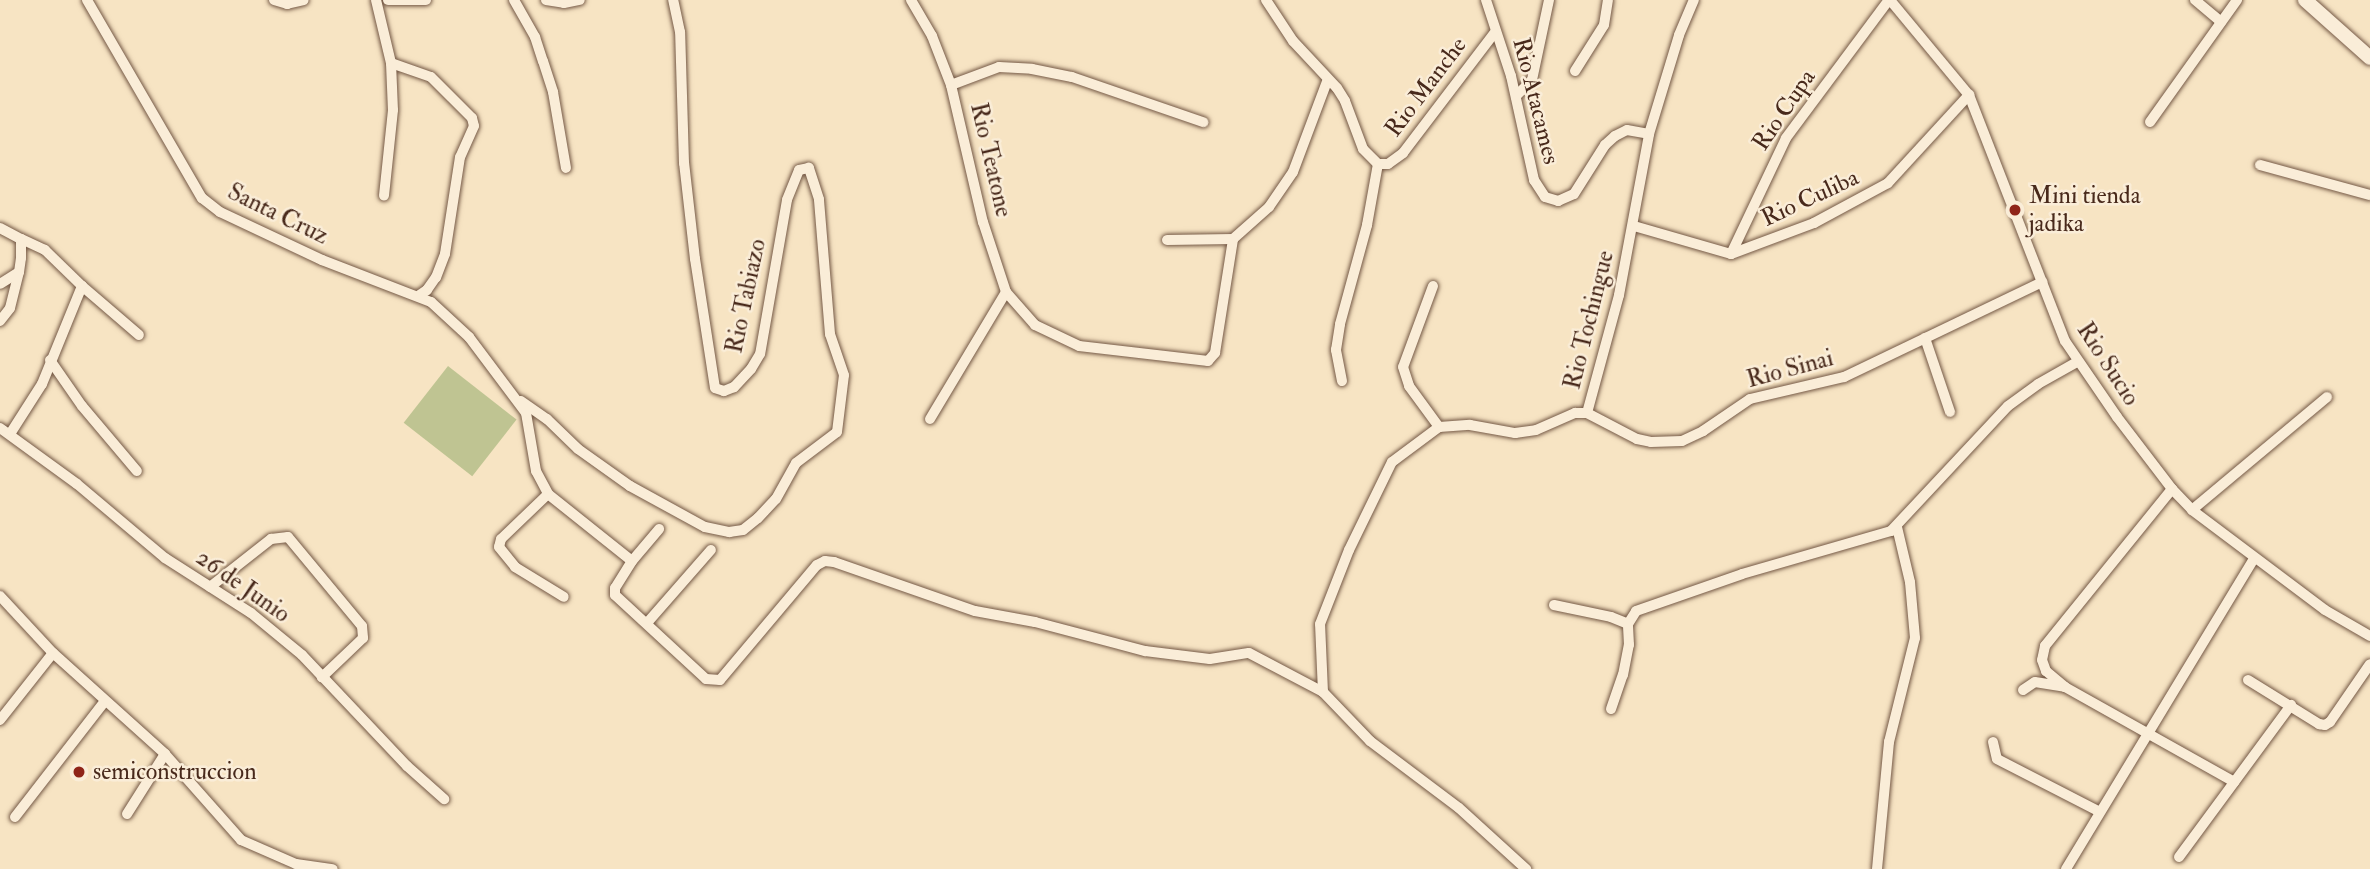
<!DOCTYPE html>
<style>
body{margin:0}
#map{position:relative;width:2370px;height:869px;overflow:hidden;background:#f7e4c3;font-family:"IM FELL Double Pica",serif}
div>[style]{position:absolute}
.green>*{inset:0;background:#bfc492;transform-origin:0 0}
.roads{filter:drop-shadow(0 0 2px #745845) drop-shadow(0 0 2px #745845)}
.minor>*{height:10px;margin:-5px;padding:0 5px;transform-origin:5px;border-radius:5px;background:#faedd8}
.tertiary>*{height:14px;margin:-7px;padding:0 7px;transform-origin:7px;border-radius:7px;background:#faedd8}
.dots>*{width:19px;height:19px;translate:-50% -50%;box-sizing:border-box;border:4px solid #faedd8;border-radius:50%}
span{translate:-50% -50%;white-space:nowrap;text-align:center;line-height:1.15;-webkit-text-stroke:5px #faedd8;paint-order:stroke}
.street-label{font-size:24px;color:#48291b}
.poi-label{font-size:24px;color:#48291b}
.left{translate:0 -50%;text-align:left}
</style>
<div id="map">
<div class="green">
<div style="left:448px;top:366px;width:87px;height:72px;rotate:38deg"></div>
</div>
<div class="roads">
<div class="minor">
<div style="left:87px;top:0;width:229px;rotate:59.9deg"></div>
<div style="left:202px;top:198px;width:23px;rotate:38deg"></div>
<div style="left:220px;top:212px;width:113px;rotate:25.2deg"></div>
<div style="left:322px;top:260px;width:117px;rotate:21.1deg"></div>
<div style="left:431px;top:302px;width:52px;rotate:42.6deg"></div>
<div style="left:469px;top:337px;width:95px;rotate:53.1deg"></div>
<div style="left:526px;top:413px;width:59px;rotate:80.2deg"></div>
<div style="left:536px;top:471px;width:26px;rotate:62deg"></div>
<div style="left:548px;top:494px;width:107px;rotate:38.6deg"></div>
<div style="left:632px;top:561px;width:32px;rotate:122deg"></div>
<div style="left:615px;top:588px;width:7px;rotate:90deg"></div>
<div style="left:615px;top:595px;width:124px;rotate:42.7deg"></div>
<div style="left:706px;top:679px;width:14px;rotate:4deg"></div>
<div style="left:720px;top:680px;width:150px;rotate:-49.9deg"></div>
<div style="left:817px;top:565px;width:9px;rotate:-27deg"></div>
<div style="left:825px;top:561px;width:9px;rotate:6deg"></div>
<div style="left:834px;top:562px;width:149px;rotate:19.2deg"></div>
<div style="left:975px;top:611px;width:61px;rotate:10.4deg"></div>
<div style="left:1035px;top:622px;width:114px;rotate:14.8deg"></div>
<div style="left:1145px;top:651px;width:65px;rotate:7deg"></div>
<div style="left:1210px;top:659px;width:39px;rotate:-9deg"></div>
<div style="left:1249px;top:653px;width:84px;rotate:27.8deg"></div>
<div style="left:1323px;top:692px;width:68px;rotate:46.2deg"></div>
<div style="left:1370px;top:741px;width:111px;rotate:37deg"></div>
<div style="left:1459px;top:808px;width:91px;rotate:42.3deg"></div>
<div style="left:274px;top:0;width:14px;rotate:17deg"></div>
<div style="left:287px;top:4px;width:17px;rotate:-13deg"></div>
<div style="left:376px;top:0;width:65px;rotate:76.6deg"></div>
<div style="left:391px;top:63px;width:47px;rotate:87.6deg"></div>
<div style="left:393px;top:110px;width:86px;rotate:96deg"></div>
<div style="left:388px;top:0;width:38px"></div>
<div style="left:514px;top:0;width:43px;rotate:60.4deg"></div>
<div style="left:535px;top:37px;width:25px;rotate:72deg"></div>
<div style="left:543px;top:61px;width:33px;rotate:72deg"></div>
<div style="left:553px;top:92px;width:77px;rotate:80.3deg"></div>
<div style="left:546px;top:0;width:18px;rotate:9deg"></div>
<div style="left:564px;top:3px;width:16px;rotate:-11deg"></div>
<div style="left:911px;top:0;width:42px;rotate:59.7deg"></div>
<div style="left:932px;top:36px;width:53px;rotate:68.8deg"></div>
<div style="left:951px;top:85px;width:141px;rotate:76.9deg"></div>
<div style="left:983px;top:222px;width:74px;rotate:71.8deg"></div>
<div style="left:1006px;top:292px;width:44px;rotate:48.7deg"></div>
<div style="left:1035px;top:325px;width:49px;rotate:25.5deg"></div>
<div style="left:1079px;top:346px;width:130px;rotate:6.6deg"></div>
<div style="left:1208px;top:361px;width:11px;rotate:-49deg"></div>
<div style="left:1215px;top:353px;width:115px;rotate:-81deg"></div>
<div style="left:1233px;top:239px;width:48px;rotate:-41.6deg"></div>
<div style="left:1269px;top:207px;width:42px;rotate:-55.6deg"></div>
<div style="left:1293px;top:172px;width:99px;rotate:-69.4deg"></div>
<div style="left:1266px;top:0;width:49px;rotate:56.6deg"></div>
<div style="left:1293px;top:41px;width:64px;rotate:46.9deg"></div>
<div style="left:1337px;top:88px;width:15px;rotate:58deg"></div>
<div style="left:1345px;top:101px;width:51px;rotate:69.4deg"></div>
<div style="left:1363px;top:149px;width:21px;rotate:45deg"></div>
<div style="left:1378px;top:164px;width:10px"></div>
<div style="left:1388px;top:164px;width:19px;rotate:-36deg"></div>
<div style="left:1403px;top:153px;width:153px;rotate:-52.7deg"></div>
<div style="left:1486px;top:0;width:80px;rotate:71.8deg"></div>
<div style="left:1511px;top:76px;width:107px;rotate:77.5deg"></div>
<div style="left:1534px;top:180px;width:20px;rotate:57deg"></div>
<div style="left:1545px;top:197px;width:14px;rotate:17deg"></div>
<div style="left:1558px;top:201px;width:17px;rotate:-24deg"></div>
<div style="left:1574px;top:194px;width:58px;rotate:-57.7deg"></div>
<div style="left:1605px;top:145px;width:13px;rotate:-42deg"></div>
<div style="left:1615px;top:136px;width:13px;rotate:-27deg"></div>
<div style="left:1627px;top:130px;width:22px;rotate:10deg"></div>
<div style="left:1890px;top:0;width:124px;rotate:50.3deg"></div>
<div style="left:1969px;top:95px;width:264px;rotate:68.7deg"></div>
<div style="left:2065px;top:341px;width:92px;rotate:55.6deg"></div>
<div style="left:2117px;top:417px;width:91px;rotate:52.6deg"></div>
<div style="left:2172px;top:489px;width:29px;rotate:46deg"></div>
<div style="left:2192px;top:510px;width:166px;rotate:36.9deg"></div>
<div style="left:2325px;top:610px;width:52px;rotate:30deg"></div>
<div style="left:2195px;top:0;width:34px;rotate:40deg"></div>
<div style="left:391px;top:63px;width:42px;rotate:19.3deg"></div>
<div style="left:431px;top:77px;width:58px;rotate:45deg"></div>
<div style="left:472px;top:118px;width:8px;rotate:76deg"></div>
<div style="left:474px;top:126px;width:34px;rotate:114deg"></div>
<div style="left:460px;top:157px;width:98px;rotate:98.8deg"></div>
<div style="left:445px;top:254px;width:25px;rotate:111deg"></div>
<div style="left:436px;top:277px;width:16px;rotate:125deg"></div>
<div style="left:427px;top:290px;width:11px;rotate:146deg"></div>
<div style="left:1575px;top:71px;width:54px;rotate:-57.8deg"></div>
<div style="left:1604px;top:25px;width:25px;rotate:-81deg"></div>
<div style="left:951px;top:85px;width:51px;rotate:-20.6deg"></div>
<div style="left:999px;top:67px;width:33px;rotate:3deg"></div>
<div style="left:1032px;top:69px;width:41px;rotate:11.3deg"></div>
<div style="left:1072px;top:77px;width:139px;rotate:19deg"></div>
<div style="left:1516px;top:96px;width:23px;rotate:-45deg"></div>
<div style="left:1532px;top:80px;width:82px;rotate:-78deg"></div>
<div style="left:2150px;top:122px;width:150px;rotate:-54.5deg"></div>
<div style="left:2260px;top:165px;width:114px;rotate:15.3deg"></div>
<div style="left:1634px;top:226px;width:101px;rotate:16.1deg"></div>
<div style="left:1731px;top:254px;width:89px;rotate:-20.5deg"></div>
<div style="left:1814px;top:223px;width:84px;rotate:-28.4deg"></div>
<div style="left:1888px;top:183px;width:120px;rotate:-47.4deg"></div>
<div style="left:0;top:228px;width:24px;rotate:28deg"></div>
<div style="left:21px;top:239px;width:19px;rotate:90deg"></div>
<div style="left:21px;top:258px;width:14px;rotate:98deg"></div>
<div style="left:19px;top:272px;width:22px;rotate:148deg"></div>
<div style="left:1167px;top:240px;width:66px;rotate:-0.9deg"></div>
<div style="left:1731px;top:254px;width:128px;rotate:-64.6deg"></div>
<div style="left:1786px;top:138px;width:172px;rotate:-53.3deg"></div>
<div style="left:82px;top:286px;width:75px;rotate:40.7deg"></div>
<div style="left:1433px;top:286px;width:86px;rotate:110.3deg"></div>
<div style="left:1403px;top:367px;width:20px;rotate:72deg"></div>
<div style="left:1409px;top:386px;width:51px;rotate:53.8deg"></div>
<div style="left:0;top:321px;width:16px;rotate:-52deg"></div>
<div style="left:10px;top:308px;width:37px;rotate:-76deg"></div>
<div style="left:1925px;top:338px;width:78px;rotate:71.3deg"></div>
<div style="left:50px;top:360px;width:56px;rotate:55.2deg"></div>
<div style="left:82px;top:406px;width:85px;rotate:49.8deg"></div>
<div style="left:1342px;top:381px;width:32px;rotate:-101deg"></div>
<div style="left:1336px;top:350px;width:26px;rotate:-81deg"></div>
<div style="left:1340px;top:324px;width:103px;rotate:-74.7deg"></div>
<div style="left:1367px;top:225px;width:62px;rotate:-79.8deg"></div>
<div style="left:521px;top:401px;width:32px;rotate:35deg"></div>
<div style="left:547px;top:419px;width:43px;rotate:44.1deg"></div>
<div style="left:578px;top:449px;width:64px;rotate:35.4deg"></div>
<div style="left:630px;top:486px;width:85px;rotate:28.7deg"></div>
<div style="left:705px;top:527px;width:25px;rotate:12deg"></div>
<div style="left:729px;top:532px;width:14px;rotate:-8deg"></div>
<div style="left:743px;top:530px;width:19px;rotate:-39deg"></div>
<div style="left:758px;top:518px;width:26px;rotate:-47deg"></div>
<div style="left:776px;top:499px;width:41px;rotate:-60.9deg"></div>
<div style="left:796px;top:463px;width:51px;rotate:-37.1deg"></div>
<div style="left:837px;top:432px;width:57px;rotate:-83deg"></div>
<div style="left:844px;top:375px;width:43px;rotate:-108.9deg"></div>
<div style="left:830px;top:334px;width:135px;rotate:-94.7deg"></div>
<div style="left:819px;top:199px;width:33px;rotate:-108deg"></div>
<div style="left:809px;top:168px;width:10px;rotate:169deg"></div>
<div style="left:799px;top:170px;width:32px;rotate:112deg"></div>
<div style="left:787px;top:200px;width:156px;rotate:99.9deg"></div>
<div style="left:760px;top:354px;width:17px;rotate:121deg"></div>
<div style="left:751px;top:369px;width:25px;rotate:133deg"></div>
<div style="left:734px;top:387px;width:11px;rotate:158deg"></div>
<div style="left:724px;top:391px;width:9px;rotate:-162deg"></div>
<div style="left:715px;top:388px;width:131px;rotate:-98.8deg"></div>
<div style="left:695px;top:259px;width:97px;rotate:-96.5deg"></div>
<div style="left:684px;top:163px;width:131px;rotate:-91.7deg"></div>
<div style="left:680px;top:32px;width:33px;rotate:-102deg"></div>
<div style="left:1587px;top:413px;width:56px;rotate:27.5deg"></div>
<div style="left:1637px;top:439px;width:14px;rotate:12deg"></div>
<div style="left:1651px;top:442px;width:31px;rotate:-2deg"></div>
<div style="left:1682px;top:441px;width:23px;rotate:-25deg"></div>
<div style="left:1703px;top:431px;width:57px;rotate:-34.2deg"></div>
<div style="left:1750px;top:399px;width:97px;rotate:-13.2deg"></div>
<div style="left:1844px;top:377px;width:220px;rotate:-25.6deg"></div>
<div style="left:930px;top:419px;width:148px;rotate:-59.1deg"></div>
<div style="left:0;top:428px;width:95px;rotate:36deg"></div>
<div style="left:77px;top:484px;width:115px;rotate:40.1deg"></div>
<div style="left:165px;top:558px;width:102px;rotate:32.6deg"></div>
<div style="left:251px;top:613px;width:66px;rotate:39.5deg"></div>
<div style="left:302px;top:655px;width:153px;rotate:46.6deg"></div>
<div style="left:407px;top:766px;width:50px;rotate:41.7deg"></div>
<div style="left:10px;top:434px;width:59px;rotate:-57.4deg"></div>
<div style="left:42px;top:384px;width:106px;rotate:-67.8deg"></div>
<div style="left:82px;top:286px;width:52px;rotate:-135.8deg"></div>
<div style="left:45px;top:250px;width:26px;rotate:-155deg"></div>
<div style="left:2172px;top:489px;width:202px;rotate:129deg"></div>
<div style="left:2045px;top:646px;width:14px;rotate:102deg"></div>
<div style="left:2042px;top:660px;width:12px;rotate:70deg"></div>
<div style="left:2046px;top:671px;width:25px;rotate:40deg"></div>
<div style="left:2065px;top:687px;width:194px;rotate:29.3deg"></div>
<div style="left:548px;top:494px;width:65px;rotate:136.2deg"></div>
<div style="left:501px;top:539px;width:8px;rotate:104deg"></div>
<div style="left:499px;top:547px;width:26px;rotate:51deg"></div>
<div style="left:515px;top:567px;width:57px;rotate:31.5deg"></div>
<div style="left:2192px;top:510px;width:176px;rotate:-39.9deg"></div>
<div style="left:632px;top:561px;width:42px;rotate:-49.8deg"></div>
<div style="left:210px;top:587px;width:78px;rotate:-38.2deg"></div>
<div style="left:271px;top:539px;width:17px;rotate:-7deg"></div>
<div style="left:288px;top:537px;width:116px;rotate:50.3deg"></div>
<div style="left:362px;top:626px;width:12px;rotate:85deg"></div>
<div style="left:363px;top:638px;width:57px;rotate:136.4deg"></div>
<div style="left:0;top:596px;width:78px;rotate:47.1deg"></div>
<div style="left:53px;top:653px;width:151px;rotate:42deg"></div>
<div style="left:165px;top:754px;width:115px;rotate:48.5deg"></div>
<div style="left:241px;top:840px;width:60px;rotate:23.6deg"></div>
<div style="left:296px;top:864px;width:37px;rotate:8deg"></div>
<div style="left:1554px;top:605px;width:58px;rotate:11.9deg"></div>
<div style="left:1611px;top:617px;width:18px;rotate:22deg"></div>
<div style="left:647px;top:623px;width:97px;rotate:-48.8deg"></div>
<div style="left:2248px;top:680px;width:84px;rotate:31.8deg"></div>
<div style="left:2319px;top:724px;width:6px;rotate:9deg"></div>
<div style="left:2325px;top:725px;width:6px;rotate:-31deg"></div>
<div style="left:2330px;top:722px;width:70px;rotate:-55.4deg"></div>
<div style="left:2023px;top:690px;width:14px;rotate:-34deg"></div>
<div style="left:2035px;top:682px;width:30px;rotate:9deg"></div>
<div style="left:1323px;top:692px;width:68px;rotate:-92.5deg"></div>
<div style="left:1320px;top:624px;width:79px;rotate:-68.6deg"></div>
<div style="left:1349px;top:550px;width:98px;rotate:-64deg"></div>
<div style="left:1392px;top:462px;width:59px;rotate:-36.7deg"></div>
<div style="left:1439px;top:427px;width:31px;rotate:-4deg"></div>
<div style="left:1470px;top:425px;width:46px;rotate:10.1deg"></div>
<div style="left:1515px;top:433px;width:21px;rotate:-8deg"></div>
<div style="left:1536px;top:430px;width:43px;rotate:-23.6deg"></div>
<div style="left:1575px;top:413px;width:12px"></div>
<div style="left:1587px;top:413px;width:122px;rotate:-74.8deg"></div>
<div style="left:1619px;top:295px;width:164px;rotate:-79.4deg"></div>
<div style="left:1649px;top:134px;width:103px;rotate:-73.1deg"></div>
<div style="left:1679px;top:35px;width:38px;rotate:-67deg"></div>
<div style="left:1611px;top:709px;width:36px;rotate:-71deg"></div>
<div style="left:1623px;top:675px;width:31px;rotate:-79deg"></div>
<div style="left:1629px;top:645px;width:21px;rotate:-93deg"></div>
<div style="left:1628px;top:624px;width:15px;rotate:-58deg"></div>
<div style="left:1636px;top:611px;width:112px;rotate:-19.2deg"></div>
<div style="left:1742px;top:574px;width:155px;rotate:-16.1deg"></div>
<div style="left:1891px;top:531px;width:171px;rotate:-46.9deg"></div>
<div style="left:2008px;top:406px;width:37px;rotate:-36deg"></div>
<div style="left:2038px;top:384px;width:45px;rotate:-29.4deg"></div>
<div style="left:0;top:720px;width:85px;rotate:-51.7deg"></div>
<div style="left:1993px;top:742px;width:17px;rotate:77deg"></div>
<div style="left:1997px;top:759px;width:114px;rotate:27.2deg"></div>
<div style="left:127px;top:814px;width:71px;rotate:-57.7deg"></div>
<div style="left:15px;top:817px;width:147px;rotate:-52.2deg"></div>
<div style="left:2179px;top:857px;width:189px;rotate:-53.6deg"></div>
<div style="left:1877px;top:869px;width:128px;rotate:-84.6deg"></div>
<div style="left:1889px;top:742px;width:107px;rotate:-76deg"></div>
<div style="left:1915px;top:638px;width:56px;rotate:-95.1deg"></div>
<div style="left:1910px;top:582px;width:57px;rotate:-103.3deg"></div>
<div style="left:2066px;top:869px;width:363px;rotate:-58.8deg"></div>
</div>
<div class="tertiary">
<div style="left:2305px;top:0;width:87px;rotate:41.7deg"></div>
</div>
</div>
<div class="dots">
<div style="left:2015px;top:210px;background:#8f2418"></div>
<div style="left:79px;top:772px;background:#8f2418"></div>
</div>
<div class="street-label">
<span style="left:1426px;top:87px;rotate:-53deg">Rio Manche</span>
<span style="left:1536px;top:101px;rotate:76deg">Rio Atacames</span>
<span style="left:1784px;top:110px;rotate:-56deg">Rio Cupa</span>
<span style="left:991px;top:160px;rotate:77deg">Rio Teatone</span>
<span style="left:1810px;top:198px;rotate:-25deg">Rio Culiba</span>
<span style="left:278px;top:214px;rotate:26deg">Santa Cruz</span>
<span style="left:746px;top:296px;rotate:-78deg">Rio Tabiazo</span>
<span style="left:1589px;top:320px;rotate:-76deg">Rio Tochingue</span>
<span style="left:2108px;top:364px;rotate:57deg">Rio Sucio</span>
<span style="left:1790px;top:369px;rotate:-15deg">Rio Sinai</span>
<span style="left:243px;top:586px;rotate:35deg">26 de Junio</span>
</div>
<div class="poi-label">
<span class="left" style="left:2029px;top:210px">Mini tienda<br>jadika</span>
<span class="left" style="left:93px;top:772px">semiconstruccion</span>
</div>
</div>
